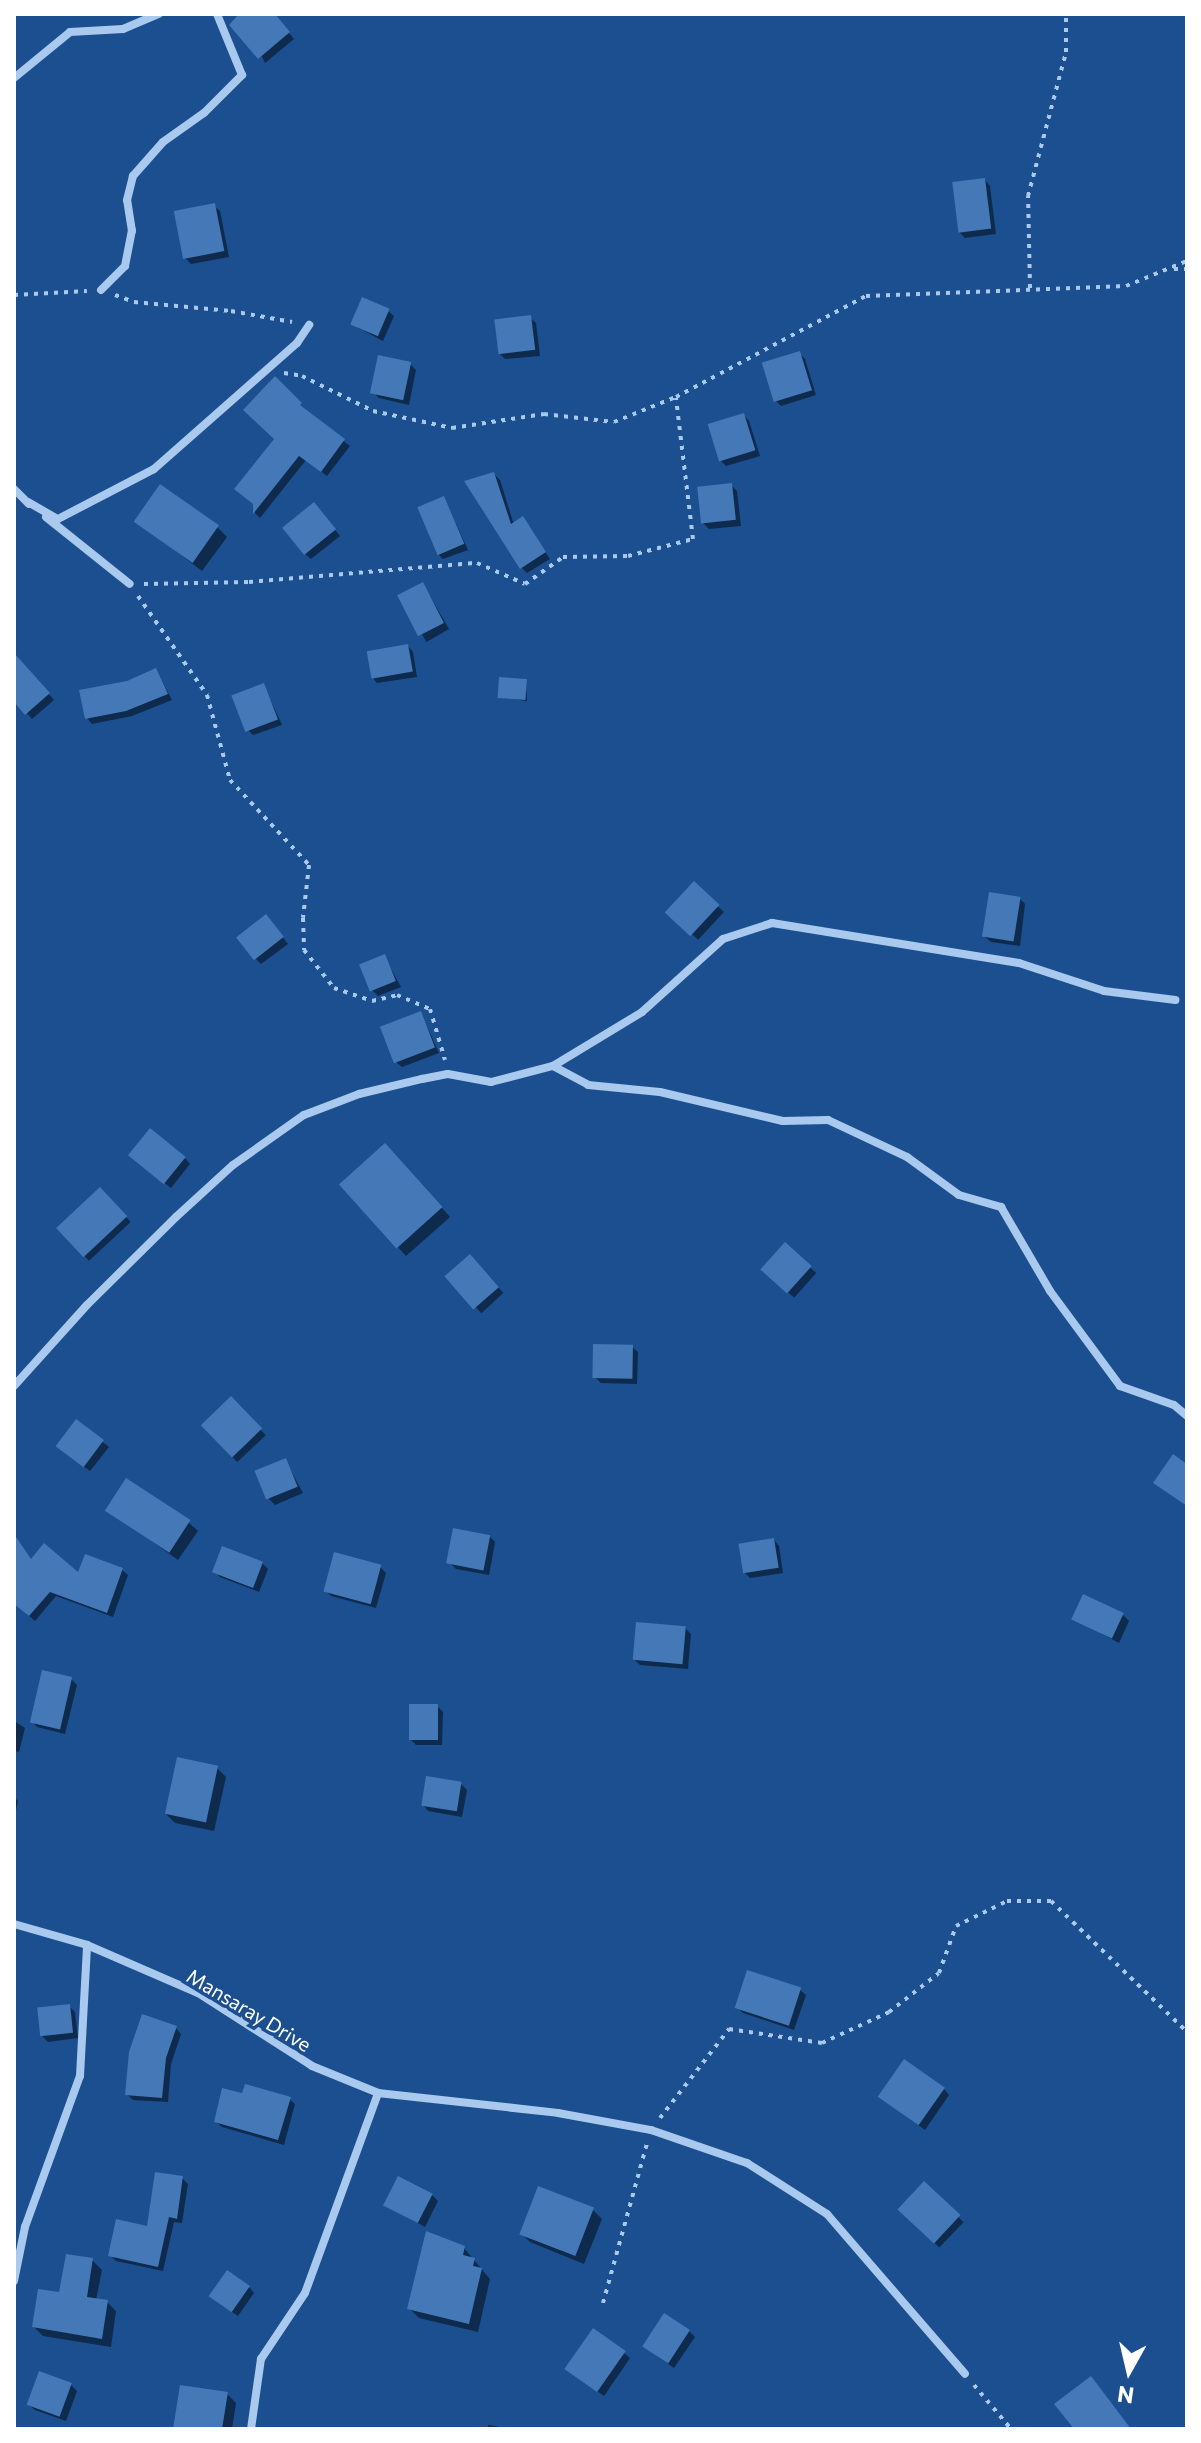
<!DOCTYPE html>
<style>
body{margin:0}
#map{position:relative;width:1201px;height:2443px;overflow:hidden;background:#1b4f8f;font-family:Commissioner,sans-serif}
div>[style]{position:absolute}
.shadow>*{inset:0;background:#0007;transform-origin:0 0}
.building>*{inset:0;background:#4478b7;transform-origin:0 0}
.path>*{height:4px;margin-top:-2px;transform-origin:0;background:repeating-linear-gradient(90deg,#a9c9ee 0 4px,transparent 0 10px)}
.street>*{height:8px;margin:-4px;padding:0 4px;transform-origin:4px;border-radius:4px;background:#a9c9ee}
span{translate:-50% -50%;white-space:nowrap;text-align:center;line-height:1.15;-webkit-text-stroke:7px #1b4f8f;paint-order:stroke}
.street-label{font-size:20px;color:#fff}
.frame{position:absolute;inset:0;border:16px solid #fff;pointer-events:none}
.north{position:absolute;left:1089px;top:2331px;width:80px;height:80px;-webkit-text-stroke:6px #1b4f8f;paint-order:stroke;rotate:188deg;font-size:22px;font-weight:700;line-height:32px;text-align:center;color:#fff}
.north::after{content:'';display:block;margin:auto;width:28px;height:36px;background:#fff;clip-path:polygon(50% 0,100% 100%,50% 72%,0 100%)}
</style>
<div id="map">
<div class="shadow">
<div style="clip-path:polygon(242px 14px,273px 14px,294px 39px,265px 63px)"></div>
<div style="clip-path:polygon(985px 180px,990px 186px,996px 234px,965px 238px,959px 232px)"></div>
<div style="clip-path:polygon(214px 206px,220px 211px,229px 257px,191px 264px,185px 258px)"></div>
<div style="clip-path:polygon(388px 311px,394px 316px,383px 341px,353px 325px)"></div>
<div style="clip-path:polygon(530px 318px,536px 323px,540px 356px,505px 359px,500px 354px)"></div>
<div style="clip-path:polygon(800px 354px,805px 359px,816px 395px,781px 406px,775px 400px)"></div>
<div style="clip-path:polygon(410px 364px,416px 370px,409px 405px,379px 398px,373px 392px)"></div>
<div style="clip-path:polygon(275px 379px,305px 411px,350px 446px,327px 476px,306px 460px,260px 518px,255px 513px,255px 505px,276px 439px)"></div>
<div style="clip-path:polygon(744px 415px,749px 421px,760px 456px,726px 466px,720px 460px)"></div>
<div style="clip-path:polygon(494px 474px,500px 480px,514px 525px,523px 519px,550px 559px,527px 573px,521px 567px)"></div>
<div style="clip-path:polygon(731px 485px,737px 491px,741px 526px,709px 529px,703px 523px)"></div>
<div style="clip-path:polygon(444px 498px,468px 550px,443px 559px,438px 554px)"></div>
<div style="clip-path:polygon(320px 511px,340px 536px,311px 559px,305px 554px)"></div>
<div style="clip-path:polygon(136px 521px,218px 528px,227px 537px,202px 571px)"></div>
<div style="left:423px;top:584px;width:52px;height:26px;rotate:60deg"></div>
<div style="clip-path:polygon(408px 646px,413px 652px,417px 677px,377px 683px,372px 677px)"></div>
<div style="clip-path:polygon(14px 666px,25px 667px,54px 700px,32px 719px,14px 698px)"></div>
<div style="clip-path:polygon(156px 670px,172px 700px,132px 716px,92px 724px,87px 718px,127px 683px)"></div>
<div style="clip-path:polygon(526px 681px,527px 701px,499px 697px)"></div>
<div style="clip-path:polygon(264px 686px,282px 725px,253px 735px,248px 730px)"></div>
<div style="left:694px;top:884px;width:41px;height:38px;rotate:43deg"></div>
<div style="clip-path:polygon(1020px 899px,1025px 904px,1020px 946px,991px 942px,985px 937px)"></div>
<div style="clip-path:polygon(271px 922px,288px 944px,261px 964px,256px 959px)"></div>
<div style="clip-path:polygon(384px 956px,401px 987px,378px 996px,372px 990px)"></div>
<div style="clip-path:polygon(421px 1013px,439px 1053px,402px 1067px,396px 1062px)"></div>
<div style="clip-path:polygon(394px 1154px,450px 1217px,406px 1256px,341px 1184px)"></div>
<div style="clip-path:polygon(185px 1158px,190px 1164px,171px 1188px,137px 1161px)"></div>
<div style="left:100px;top:1189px;width:45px;height:57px;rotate:47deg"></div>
<div style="left:785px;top:1245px;width:42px;height:33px;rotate:42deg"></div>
<div style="left:470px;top:1257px;width:49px;height:30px;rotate:47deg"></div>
<div style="clip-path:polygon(632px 1347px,638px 1352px,637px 1384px,601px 1383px,595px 1377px)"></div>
<div style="left:231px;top:1398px;width:51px;height:39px;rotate:47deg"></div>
<div style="clip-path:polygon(77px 1422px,109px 1447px,90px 1471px,64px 1452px)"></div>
<div style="clip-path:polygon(285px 1460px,303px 1493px,275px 1505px,269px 1499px)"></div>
<div style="clip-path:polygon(107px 1509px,188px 1522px,198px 1531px,178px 1560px)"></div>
<div style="clip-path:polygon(14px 1536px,32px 1561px,79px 1575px,122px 1570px,128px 1575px,113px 1617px,56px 1596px,35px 1621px,14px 1603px)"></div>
<div style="clip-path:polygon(489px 1536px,495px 1542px,489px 1575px,456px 1569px,450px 1563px)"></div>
<div style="clip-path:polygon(774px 1540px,779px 1546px,783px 1573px,750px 1578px,744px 1572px)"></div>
<div style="clip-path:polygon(262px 1563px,268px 1569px,259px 1592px,220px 1577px,214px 1571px)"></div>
<div style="clip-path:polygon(380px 1567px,386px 1573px,376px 1608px,331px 1596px,325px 1590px)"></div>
<div style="clip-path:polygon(1123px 1615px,1129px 1621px,1119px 1643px,1073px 1618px)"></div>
<div style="clip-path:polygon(685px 1628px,691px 1634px,688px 1669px,640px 1665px,634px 1659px)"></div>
<div style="clip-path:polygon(71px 1679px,77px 1685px,65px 1734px,37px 1727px,32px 1721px)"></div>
<div style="clip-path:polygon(437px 1706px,443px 1712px,442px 1745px,416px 1745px,410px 1739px)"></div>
<div style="clip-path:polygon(14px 1721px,25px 1728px,19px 1752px,14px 1751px)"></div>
<div style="clip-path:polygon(217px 1768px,226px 1777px,214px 1831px,175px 1823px,166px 1814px)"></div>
<div style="clip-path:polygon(461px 1784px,467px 1790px,462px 1817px,428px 1811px,423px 1805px)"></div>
<div style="clip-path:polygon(14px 1797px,18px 1801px,14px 1819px)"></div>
<div style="clip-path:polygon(800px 1990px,806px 1995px,794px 2030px,743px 2013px,737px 2007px)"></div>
<div style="clip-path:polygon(69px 2006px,75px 2012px,78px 2038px,48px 2042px,42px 2036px)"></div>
<div style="clip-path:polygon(176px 2028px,181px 2034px,171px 2064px,168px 2102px,133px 2100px,127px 2094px)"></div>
<div style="clip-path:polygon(944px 2089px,949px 2095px,925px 2130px,886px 2102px)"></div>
<div style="clip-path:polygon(289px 2099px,295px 2104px,284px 2145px,222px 2127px,216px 2122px)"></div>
<div style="clip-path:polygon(182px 2178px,188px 2184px,182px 2223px,174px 2222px,163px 2271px,116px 2261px,110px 2255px,149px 2228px)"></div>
<div style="left:924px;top:2184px;width:55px;height:35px;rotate:44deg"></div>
<div style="clip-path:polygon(432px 2195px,438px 2201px,425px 2227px,386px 2205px)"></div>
<div style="clip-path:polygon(593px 2210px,602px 2219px,584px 2264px,530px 2242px,521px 2233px)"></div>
<div style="clip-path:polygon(464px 2248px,490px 2279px,478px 2332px,419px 2318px,410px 2309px)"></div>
<div style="clip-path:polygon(92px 2260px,102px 2270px,96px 2300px,107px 2302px,116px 2311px,111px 2347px,43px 2336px,34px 2327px)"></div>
<div style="clip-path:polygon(249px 2287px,254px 2293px,238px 2316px,217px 2302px)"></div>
<div style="clip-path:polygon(689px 2331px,695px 2337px,674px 2368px,644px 2347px)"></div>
<div style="clip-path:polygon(624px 2353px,630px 2358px,604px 2396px,573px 2374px)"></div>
<div style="clip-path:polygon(71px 2385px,77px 2391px,66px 2421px,35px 2410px,29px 2405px)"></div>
<div style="clip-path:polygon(227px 2394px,236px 2403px,232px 2429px,175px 2429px)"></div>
<div style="clip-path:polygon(488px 2425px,506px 2428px,507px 2429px,488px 2429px)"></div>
</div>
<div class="building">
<div style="clip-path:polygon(239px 14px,275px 14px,290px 32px,258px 59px,229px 25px)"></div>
<div style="left:985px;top:178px;width:51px;height:33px;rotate:83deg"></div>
<div style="left:215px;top:203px;width:49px;height:42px;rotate:79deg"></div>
<div style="left:362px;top:297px;width:30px;height:30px;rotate:23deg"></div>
<div style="left:531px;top:315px;width:35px;height:37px;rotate:83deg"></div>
<div style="left:800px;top:351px;width:41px;height:40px;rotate:73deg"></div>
<div style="left:378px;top:355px;width:34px;height:39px;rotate:12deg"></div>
<div style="clip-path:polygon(275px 376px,302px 403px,300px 405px,345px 439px,321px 472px,299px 456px,253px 514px,253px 504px,234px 489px,274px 439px,243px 410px)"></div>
<div style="left:744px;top:413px;width:39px;height:38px;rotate:73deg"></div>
<div style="clip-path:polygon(494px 472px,511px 524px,523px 516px,546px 552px,520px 569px,464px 481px)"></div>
<div style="left:732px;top:483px;width:37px;height:35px;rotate:84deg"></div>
<div style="left:160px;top:484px;width:72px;height:46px;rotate:35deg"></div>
<div style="left:444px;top:496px;width:52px;height:29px;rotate:67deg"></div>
<div style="left:314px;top:502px;width:35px;height:41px;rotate:51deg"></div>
<div style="left:423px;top:582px;width:46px;height:29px;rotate:63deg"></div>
<div style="left:408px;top:644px;width:28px;height:42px;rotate:80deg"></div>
<div style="clip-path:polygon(14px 653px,50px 693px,25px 715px,14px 702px)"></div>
<div style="clip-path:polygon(156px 668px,168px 694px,126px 711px,85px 719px,79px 690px,127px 681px)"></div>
<div style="left:499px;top:677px;width:28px;height:21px;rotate:4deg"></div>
<div style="left:264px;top:683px;width:39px;height:35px;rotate:69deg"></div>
<div style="left:694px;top:881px;width:35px;height:43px;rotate:43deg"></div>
<div style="left:989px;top:892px;width:32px;height:45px;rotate:9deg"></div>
<div style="left:266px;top:914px;width:29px;height:38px;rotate:52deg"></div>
<div style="left:385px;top:954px;width:29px;height:28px;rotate:68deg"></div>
<div style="left:421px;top:1011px;width:39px;height:44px;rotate:69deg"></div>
<div style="left:150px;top:1128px;width:46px;height:35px;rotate:39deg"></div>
<div style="left:385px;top:1143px;width:86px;height:62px;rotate:48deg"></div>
<div style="left:100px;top:1187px;width:40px;height:60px;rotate:47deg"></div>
<div style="left:785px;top:1242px;width:36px;height:37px;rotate:42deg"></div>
<div style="left:470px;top:1254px;width:44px;height:34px;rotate:49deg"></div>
<div style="left:593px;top:1344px;width:40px;height:34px;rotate:1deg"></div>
<div style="left:231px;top:1396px;width:45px;height:42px;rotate:46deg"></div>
<div style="left:76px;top:1419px;width:35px;height:34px;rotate:37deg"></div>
<div style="clip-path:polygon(1173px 1454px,1187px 1464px,1187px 1506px,1153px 1483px)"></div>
<div style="left:286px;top:1458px;width:31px;height:34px;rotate:68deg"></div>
<div style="left:126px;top:1478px;width:77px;height:39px;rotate:33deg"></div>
<div style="left:453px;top:1528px;width:38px;height:36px;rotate:11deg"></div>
<div style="clip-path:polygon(14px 1534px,31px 1559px,44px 1543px,78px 1572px,85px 1554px,123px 1568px,107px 1613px,50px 1592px,29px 1616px,14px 1604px)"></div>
<div style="left:774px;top:1538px;width:30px;height:36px;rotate:81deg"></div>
<div style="left:222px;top:1546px;width:44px;height:28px;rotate:21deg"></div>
<div style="left:334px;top:1552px;width:49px;height:41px;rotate:15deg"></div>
<div style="left:1083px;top:1594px;width:45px;height:28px;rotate:25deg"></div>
<div style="left:636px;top:1622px;width:50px;height:38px;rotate:5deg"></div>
<div style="left:42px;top:1670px;width:31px;height:54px;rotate:13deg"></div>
<div style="left:409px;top:1704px;width:29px;height:36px"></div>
<div style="left:177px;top:1757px;width:42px;height:58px;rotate:12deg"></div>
<div style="left:426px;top:1776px;width:36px;height:30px;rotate:9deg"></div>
<div style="left:747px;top:1970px;width:57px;height:40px;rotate:18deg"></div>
<div style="left:70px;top:2004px;width:29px;height:33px;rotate:84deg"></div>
<div style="clip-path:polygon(142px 2014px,177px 2026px,166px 2058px,162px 2098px,125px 2095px,129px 2052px)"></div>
<div style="left:904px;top:2059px;width:50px;height:46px;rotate:35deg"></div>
<div style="clip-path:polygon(245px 2084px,291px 2097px,278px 2140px,214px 2122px,222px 2088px,242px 2093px)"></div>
<div style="clip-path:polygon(155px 2172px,183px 2176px,177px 2219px,169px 2217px,158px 2267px,108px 2256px,116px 2219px,147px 2226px)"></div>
<div style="left:398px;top:2176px;width:39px;height:33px;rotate:27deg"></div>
<div style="left:924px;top:2181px;width:50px;height:39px;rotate:43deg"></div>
<div style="left:538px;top:2186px;width:60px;height:52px;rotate:21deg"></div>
<div style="clip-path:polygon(426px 2231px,465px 2246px,463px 2255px,475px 2258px,473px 2266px,482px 2268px,469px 2324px,407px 2309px)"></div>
<div style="clip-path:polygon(66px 2254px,93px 2258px,87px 2297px,108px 2300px,102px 2339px,32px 2327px,38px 2289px,59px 2292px)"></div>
<div style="left:227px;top:2270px;width:28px;height:32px;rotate:35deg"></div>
<div style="left:664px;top:2313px;width:31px;height:40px;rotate:33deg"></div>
<div style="left:593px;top:2328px;width:40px;height:50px;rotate:35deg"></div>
<div style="left:39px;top:2371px;width:35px;height:36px;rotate:20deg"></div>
<div style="clip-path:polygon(1091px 2376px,1131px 2429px,1074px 2429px,1054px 2404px)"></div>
<div style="clip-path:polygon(180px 2385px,228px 2392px,222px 2429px,173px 2429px)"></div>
</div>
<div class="path">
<div style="left:1174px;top:269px;width:13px"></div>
<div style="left:1030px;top:288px;width:92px;rotate:-91.2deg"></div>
<div style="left:1028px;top:196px;width:149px;rotate:-75.2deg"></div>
<div style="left:1066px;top:52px;width:38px;rotate:-90deg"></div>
<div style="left:14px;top:295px;width:73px;rotate:-3.1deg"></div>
<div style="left:115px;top:295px;width:20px;rotate:20deg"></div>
<div style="left:134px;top:302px;width:97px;rotate:5.3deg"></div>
<div style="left:231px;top:311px;width:62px;rotate:10.2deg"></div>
<div style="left:284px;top:373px;width:18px;rotate:9deg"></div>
<div style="left:302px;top:376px;width:79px;rotate:26.2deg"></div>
<div style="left:373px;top:411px;width:81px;rotate:12.1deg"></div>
<div style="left:452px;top:428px;width:93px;rotate:-8.7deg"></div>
<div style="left:544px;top:414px;width:70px;rotate:6.5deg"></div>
<div style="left:614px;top:422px;width:67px;rotate:-22deg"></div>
<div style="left:676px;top:397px;width:215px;rotate:-28deg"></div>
<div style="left:866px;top:296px;width:260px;rotate:-2.2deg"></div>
<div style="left:1126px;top:286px;width:66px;rotate:-22.3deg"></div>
<div style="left:144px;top:584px;width:105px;rotate:-1.1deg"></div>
<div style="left:249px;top:582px;width:229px;rotate:-4.8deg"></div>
<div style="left:477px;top:563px;width:52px;rotate:23.6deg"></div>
<div style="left:525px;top:584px;width:47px;rotate:-35.4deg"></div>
<div style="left:563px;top:557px;width:65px;rotate:-0.9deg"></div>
<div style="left:628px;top:556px;width:67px;rotate:-14.7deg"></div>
<div style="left:693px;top:539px;width:142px;rotate:-96.9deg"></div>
<div style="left:138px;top:596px;width:121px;rotate:55.1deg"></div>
<div style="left:207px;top:695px;width:88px;rotate:74.9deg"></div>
<div style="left:230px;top:780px;width:116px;rotate:47.1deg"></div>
<div style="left:309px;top:865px;width:53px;rotate:96.5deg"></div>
<div style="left:303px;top:918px;width:32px;rotate:88deg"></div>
<div style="left:304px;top:950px;width:48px;rotate:51.7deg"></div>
<div style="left:334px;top:988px;width:40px;rotate:18.9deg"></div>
<div style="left:372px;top:1001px;width:26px;rotate:-13deg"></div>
<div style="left:397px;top:995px;width:36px;rotate:23deg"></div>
<div style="left:430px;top:1009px;width:53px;rotate:73.6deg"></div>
<div style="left:660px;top:2118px;width:113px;rotate:-52.2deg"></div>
<div style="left:729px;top:2029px;width:94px;rotate:8.6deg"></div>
<div style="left:822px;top:2043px;width:74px;rotate:-24.8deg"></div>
<div style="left:889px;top:2012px;width:63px;rotate:-38deg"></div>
<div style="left:939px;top:1973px;width:50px;rotate:-70.1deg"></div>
<div style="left:956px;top:1926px;width:57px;rotate:-26.1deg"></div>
<div style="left:1007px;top:1901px;width:44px"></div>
<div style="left:1051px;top:1901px;width:189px;rotate:43.9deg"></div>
<div style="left:603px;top:2303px;width:166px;rotate:-74.6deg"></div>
<div style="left:974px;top:2385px;width:57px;rotate:49.9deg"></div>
</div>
<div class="street">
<div style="left:14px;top:78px;width:72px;rotate:-39.4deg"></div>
<div style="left:70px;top:32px;width:53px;rotate:-3.2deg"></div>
<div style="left:123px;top:29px;width:39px;rotate:-23deg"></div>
<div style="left:101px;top:290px;width:34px;rotate:-45deg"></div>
<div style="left:125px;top:266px;width:36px;rotate:-79deg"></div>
<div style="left:132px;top:231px;width:31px;rotate:-99deg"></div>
<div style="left:127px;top:200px;width:25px;rotate:-76deg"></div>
<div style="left:133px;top:176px;width:45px;rotate:-48.6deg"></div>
<div style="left:163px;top:142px;width:50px;rotate:-35.3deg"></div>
<div style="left:204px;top:113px;width:54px;rotate:-45deg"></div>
<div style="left:242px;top:75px;width:66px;rotate:-112.3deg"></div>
<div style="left:14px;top:489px;width:21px;rotate:45deg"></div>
<div style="left:28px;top:502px;width:34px;rotate:30deg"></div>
<div style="left:58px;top:519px;width:108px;rotate:-27.5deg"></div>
<div style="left:154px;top:469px;width:191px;rotate:-41.4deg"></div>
<div style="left:297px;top:343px;width:22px;rotate:-56deg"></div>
<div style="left:46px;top:517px;width:107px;rotate:38.6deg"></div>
<div style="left:553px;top:1066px;width:104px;rotate:-31.2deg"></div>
<div style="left:642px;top:1012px;width:109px;rotate:-42deg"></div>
<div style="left:723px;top:939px;width:52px;rotate:-18.1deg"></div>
<div style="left:772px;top:923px;width:250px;rotate:9.2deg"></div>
<div style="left:1019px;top:963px;width:89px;rotate:18.2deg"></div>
<div style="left:1104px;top:991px;width:72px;rotate:7.2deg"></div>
<div style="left:14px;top:1386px;width:109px;rotate:-48deg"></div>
<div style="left:87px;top:1305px;width:125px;rotate:-44.7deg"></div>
<div style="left:176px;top:1217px;width:77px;rotate:-42.4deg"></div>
<div style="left:233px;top:1165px;width:87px;rotate:-35.2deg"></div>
<div style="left:304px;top:1115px;width:59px;rotate:-20.9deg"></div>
<div style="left:359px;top:1094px;width:65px;rotate:-13.4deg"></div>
<div style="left:422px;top:1079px;width:26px;rotate:-11deg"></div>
<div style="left:448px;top:1074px;width:44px;rotate:10.5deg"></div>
<div style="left:491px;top:1082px;width:64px;rotate:-14.5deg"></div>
<div style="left:553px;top:1066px;width:40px;rotate:28deg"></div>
<div style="left:588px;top:1085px;width:72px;rotate:5.6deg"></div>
<div style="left:660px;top:1092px;width:126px;rotate:13.3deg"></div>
<div style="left:783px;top:1121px;width:45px;rotate:-1.3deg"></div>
<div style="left:828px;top:1120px;width:87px;rotate:25.1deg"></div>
<div style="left:907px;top:1157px;width:64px;rotate:36.2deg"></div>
<div style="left:959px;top:1195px;width:44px;rotate:15.9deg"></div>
<div style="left:1001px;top:1207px;width:97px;rotate:59.7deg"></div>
<div style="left:1050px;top:1291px;width:118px;rotate:53.6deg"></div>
<div style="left:1120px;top:1386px;width:57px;rotate:19.4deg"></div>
<div style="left:1174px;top:1405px;width:17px;rotate:40deg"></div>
<div style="left:14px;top:1924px;width:76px;rotate:16deg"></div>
<div style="left:87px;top:1945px;width:121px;rotate:23.4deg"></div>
<div style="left:198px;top:1993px;width:135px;rotate:32.6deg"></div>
<div style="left:312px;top:2066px;width:71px;rotate:22.2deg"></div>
<div style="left:378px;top:2093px;width:181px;rotate:6.3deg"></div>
<div style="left:558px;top:2113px;width:95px;rotate:10.4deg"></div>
<div style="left:651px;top:2130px;width:102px;rotate:19deg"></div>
<div style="left:747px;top:2163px;width:95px;rotate:32.5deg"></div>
<div style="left:827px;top:2214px;width:211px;rotate:49.2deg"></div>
<div style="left:14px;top:2281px;width:55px;rotate:-78.5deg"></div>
<div style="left:25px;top:2227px;width:161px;rotate:-70deg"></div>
<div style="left:80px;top:2076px;width:131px;rotate:-86.9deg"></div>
<div style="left:251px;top:2429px;width:71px;rotate:-81.9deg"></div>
<div style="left:261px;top:2359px;width:79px;rotate:-56.3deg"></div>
<div style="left:305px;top:2293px;width:213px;rotate:-69.9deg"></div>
</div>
<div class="street-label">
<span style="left:249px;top:2010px;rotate:31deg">Mansaray Drive</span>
</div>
<div class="frame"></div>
<div class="north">N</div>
</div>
